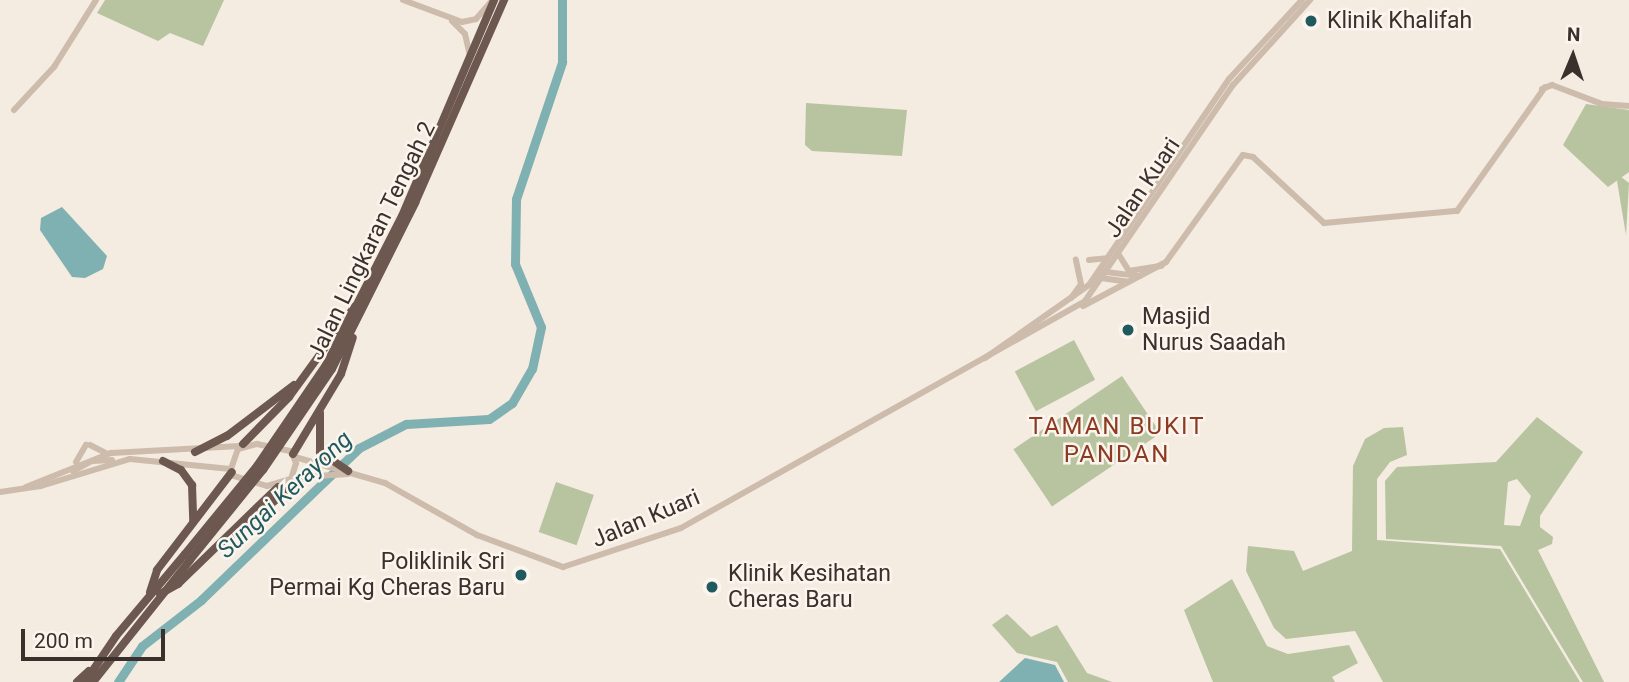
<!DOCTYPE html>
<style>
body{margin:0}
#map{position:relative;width:1629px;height:682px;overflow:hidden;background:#f4ebe1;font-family:Roboto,sans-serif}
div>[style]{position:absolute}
.green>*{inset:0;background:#b8c4a0;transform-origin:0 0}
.water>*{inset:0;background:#7fb0b2}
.river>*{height:9px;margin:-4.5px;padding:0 4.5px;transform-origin:4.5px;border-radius:4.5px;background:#7fb0b2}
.tertiary>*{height:6px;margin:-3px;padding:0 3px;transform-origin:3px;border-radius:3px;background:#cdbbac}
.trunk>*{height:8px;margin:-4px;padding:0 4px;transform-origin:4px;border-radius:4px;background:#6c584f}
.trunk-bridge>*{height:8px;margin:-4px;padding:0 4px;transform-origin:4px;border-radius:4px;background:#6c584f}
.dots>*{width:19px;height:19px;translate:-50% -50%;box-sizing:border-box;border:4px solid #fbf5ee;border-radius:50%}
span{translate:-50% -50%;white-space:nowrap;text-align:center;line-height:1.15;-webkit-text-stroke:5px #fbf5ee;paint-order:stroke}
.poi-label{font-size:23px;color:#3b302b}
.left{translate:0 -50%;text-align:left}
.right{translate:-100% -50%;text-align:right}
.street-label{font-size:23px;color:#3b302b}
.neighbourhood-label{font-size:24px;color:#8c3b22;letter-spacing:2px}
.water-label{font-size:24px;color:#1f5a5e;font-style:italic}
.north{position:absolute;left:1538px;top:21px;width:70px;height:70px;-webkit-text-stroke:5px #fbf5ee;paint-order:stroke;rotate:2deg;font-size:19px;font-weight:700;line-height:28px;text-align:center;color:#3b302b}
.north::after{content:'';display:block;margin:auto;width:24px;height:32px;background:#3b302b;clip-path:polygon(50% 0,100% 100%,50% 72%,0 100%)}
.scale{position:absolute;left:21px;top:629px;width:144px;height:32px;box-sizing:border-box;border:4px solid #3b302b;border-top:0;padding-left:9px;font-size:21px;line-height:24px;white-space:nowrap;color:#3b302b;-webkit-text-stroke:5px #fbf5ee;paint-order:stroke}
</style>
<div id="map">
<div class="green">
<div style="clip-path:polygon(105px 0,224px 0,203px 46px,170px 33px,158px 41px,97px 13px)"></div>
<div style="clip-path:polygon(806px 103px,907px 110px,902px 156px,812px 151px,805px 145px)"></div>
<div style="clip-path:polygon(1586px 104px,1629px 110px,1629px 172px,1608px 187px,1563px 145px)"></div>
<div style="clip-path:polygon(1620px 176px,1629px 183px,1626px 235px,1617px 181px)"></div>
<div style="left:1074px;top:340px;width:45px;height:67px;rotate:62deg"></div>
<div style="left:1122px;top:376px;width:69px;height:131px;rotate:56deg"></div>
<div style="clip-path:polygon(evenodd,1537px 417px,1583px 452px,1540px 516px,1540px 527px,1553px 537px,1552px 544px,1538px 550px,1604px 682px,1583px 682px,1501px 546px,1386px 539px,1385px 481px,1397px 467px,1496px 462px,1537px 417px,1517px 479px,1531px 496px,1520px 526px,1504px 525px,1508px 482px,1517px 479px)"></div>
<div style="clip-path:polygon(1403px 427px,1407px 455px,1390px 462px,1377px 479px,1377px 540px,1500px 549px,1580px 682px,1383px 682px,1355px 631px,1286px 639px,1274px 628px,1246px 571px,1248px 546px,1294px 551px,1303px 571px,1352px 551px,1353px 466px,1365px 439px,1384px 428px)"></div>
<div style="left:556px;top:482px;width:40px;height:53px;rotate:19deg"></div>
<div style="clip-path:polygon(1232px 579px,1267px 646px,1288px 654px,1349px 645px,1358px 663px,1332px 677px,1335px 682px,1213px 682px,1184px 610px)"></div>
<div style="clip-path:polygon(1007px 614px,1031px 637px,1057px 625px,1087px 673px,1112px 682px,1068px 682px,1057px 662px,1017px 653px,992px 625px)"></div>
</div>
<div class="water">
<div style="clip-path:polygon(62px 207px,107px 256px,103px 269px,85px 278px,72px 277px,40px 230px,41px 218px)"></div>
<div style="clip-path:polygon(1025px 658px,1055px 665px,1064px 682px,999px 682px)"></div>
</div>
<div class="river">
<div style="left:118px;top:682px;width:43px;rotate:-56.3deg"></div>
<div style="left:142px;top:646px;width:75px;rotate:-37.9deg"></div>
<div style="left:201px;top:600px;width:219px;rotate:-43.9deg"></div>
<div style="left:359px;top:448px;width:53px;rotate:-27.1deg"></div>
<div style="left:406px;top:424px;width:83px;rotate:-3.4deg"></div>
<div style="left:489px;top:419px;width:28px;rotate:-35deg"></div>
<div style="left:512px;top:403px;width:39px;rotate:-60deg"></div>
<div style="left:532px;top:369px;width:43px;rotate:-77.9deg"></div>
<div style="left:541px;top:327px;width:68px;rotate:-112.4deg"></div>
<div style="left:515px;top:264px;width:65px;rotate:-89.1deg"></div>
<div style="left:516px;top:199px;width:145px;rotate:-71.4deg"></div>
<div style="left:562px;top:62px;width:62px;rotate:-90deg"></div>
</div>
<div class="tertiary">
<div style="left:403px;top:0;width:63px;rotate:20.4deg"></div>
<div style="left:462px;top:22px;width:14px;rotate:-12deg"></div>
<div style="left:476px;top:19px;width:23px;rotate:-49deg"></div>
<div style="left:452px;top:21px;width:18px;rotate:45deg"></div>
<div style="left:465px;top:34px;width:23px;rotate:77deg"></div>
<div style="left:1542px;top:89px;width:11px;rotate:-22deg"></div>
<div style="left:1552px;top:85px;width:53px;rotate:20.8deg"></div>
<div style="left:1602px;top:104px;width:27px;rotate:4deg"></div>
<div style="left:14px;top:110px;width:59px;rotate:-47.1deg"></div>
<div style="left:54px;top:67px;width:79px;rotate:-57.9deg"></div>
<div style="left:1119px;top:255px;width:19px;rotate:58deg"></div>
<div style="left:1129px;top:271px;width:33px;rotate:-9deg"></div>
<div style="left:1089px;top:260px;width:18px;rotate:-6deg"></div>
<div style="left:1106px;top:272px;width:34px;rotate:7deg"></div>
<div style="left:1101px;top:278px;width:27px;rotate:8deg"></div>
<div style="left:1071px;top:298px;width:17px;rotate:-54deg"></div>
<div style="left:1081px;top:284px;width:25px;rotate:-102deg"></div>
<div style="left:1083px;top:306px;width:94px;rotate:-27.9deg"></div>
<div style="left:1166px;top:262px;width:132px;rotate:-54.3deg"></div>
<div style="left:1243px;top:155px;width:10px;rotate:11deg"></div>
<div style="left:1253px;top:157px;width:97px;rotate:42.9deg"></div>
<div style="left:1324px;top:223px;width:134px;rotate:-5.2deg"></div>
<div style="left:1457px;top:211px;width:152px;rotate:-54.6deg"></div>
<div style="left:985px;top:358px;width:127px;rotate:-35.1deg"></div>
<div style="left:1089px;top:285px;width:249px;rotate:-55.8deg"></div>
<div style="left:1229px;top:79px;width:108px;rotate:-47.3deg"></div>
<div style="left:257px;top:444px;width:35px;rotate:12deg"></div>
<div style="left:291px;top:451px;width:13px;rotate:67deg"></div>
<div style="left:296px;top:463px;width:17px;rotate:107deg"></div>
<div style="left:291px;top:479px;width:25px;rotate:164deg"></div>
<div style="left:267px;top:486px;width:34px;rotate:-163deg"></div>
<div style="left:234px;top:476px;width:8px;rotate:-113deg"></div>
<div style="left:231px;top:469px;width:21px;rotate:-71deg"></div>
<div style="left:238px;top:449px;width:20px;rotate:-15deg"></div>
<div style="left:90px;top:445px;width:18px;rotate:27deg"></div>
<div style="left:295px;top:457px;width:94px;rotate:16.1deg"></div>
<div style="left:385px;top:483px;width:106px;rotate:29.5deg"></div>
<div style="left:477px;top:535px;width:92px;rotate:20.4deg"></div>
<div style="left:563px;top:567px;width:124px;rotate:-18.3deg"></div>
<div style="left:681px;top:528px;width:463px;rotate:-29.3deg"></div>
<div style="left:1085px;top:301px;width:262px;rotate:-55.6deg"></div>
<div style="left:1233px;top:85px;width:115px;rotate:-47.8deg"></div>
<div style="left:76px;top:462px;width:20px;rotate:-60deg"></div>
<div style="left:73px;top:471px;width:21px;rotate:-28deg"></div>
<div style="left:92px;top:461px;width:20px;rotate:-3deg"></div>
<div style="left:303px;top:477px;width:45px;rotate:-3.8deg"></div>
<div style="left:26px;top:487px;width:92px;rotate:-21.8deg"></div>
<div style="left:111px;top:453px;width:129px;rotate:-3.1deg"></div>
<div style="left:0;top:492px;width:41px;rotate:-8.3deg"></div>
<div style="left:41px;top:486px;width:93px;rotate:-16.9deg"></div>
<div style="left:130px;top:459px;width:101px;rotate:5.7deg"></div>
</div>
<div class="trunk">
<div style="left:326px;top:365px;width:167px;rotate:-63deg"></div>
<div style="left:402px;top:216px;width:235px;rotate:-66.9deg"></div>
<div style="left:332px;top:369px;width:186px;rotate:-63.4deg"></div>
<div style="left:415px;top:203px;width:222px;rotate:-66.3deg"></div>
<div style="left:320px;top:413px;width:39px;rotate:90deg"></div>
<div style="left:320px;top:452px;width:34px;rotate:34deg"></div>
<div style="left:243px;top:444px;width:66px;rotate:-45.6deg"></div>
<div style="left:289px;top:397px;width:112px;rotate:-54deg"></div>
<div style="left:195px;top:452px;width:36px;rotate:-27deg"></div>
<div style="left:227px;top:436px;width:84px;rotate:-37.3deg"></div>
<div style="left:293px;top:454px;width:93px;rotate:-59deg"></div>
<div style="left:341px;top:374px;width:38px;rotate:-72deg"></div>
<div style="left:163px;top:461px;width:20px;rotate:27deg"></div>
<div style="left:181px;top:470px;width:19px;rotate:54deg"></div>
<div style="left:192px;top:485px;width:36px;rotate:88deg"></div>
<div style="left:224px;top:541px;width:105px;rotate:-38.4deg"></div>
<div style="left:150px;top:592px;width:23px;rotate:-72deg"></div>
<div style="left:157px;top:570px;width:123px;rotate:-52.6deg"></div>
<div style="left:160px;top:594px;width:21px;rotate:-29deg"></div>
<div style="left:178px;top:584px;width:139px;rotate:-44.1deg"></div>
<div style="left:77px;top:682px;width:16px;rotate:-43deg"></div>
<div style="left:85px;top:682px;width:55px;rotate:-56deg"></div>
<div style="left:116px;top:636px;width:107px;rotate:-49.9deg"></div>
<div style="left:93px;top:682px;width:156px;rotate:-51.5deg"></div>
</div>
<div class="trunk-bridge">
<div style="left:185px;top:554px;width:114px;rotate:-50.7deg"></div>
<div style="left:257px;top:466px;width:122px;rotate:-55.7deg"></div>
<div style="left:190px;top:560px;width:116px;rotate:-51deg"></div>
<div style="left:263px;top:470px;width:122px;rotate:-55.7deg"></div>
</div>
<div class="dots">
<div style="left:1311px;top:21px;background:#1f5a5e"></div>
<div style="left:1128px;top:330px;background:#1f5a5e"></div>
<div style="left:521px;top:575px;background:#1f5a5e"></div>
<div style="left:712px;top:587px;background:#1f5a5e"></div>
</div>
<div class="poi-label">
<span class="left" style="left:1327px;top:21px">Klinik Khalifah</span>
<span class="left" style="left:1142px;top:330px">Masjid<br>Nurus Saadah</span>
<span class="right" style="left:505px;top:575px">Poliklinik Sri<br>Permai Kg Cheras Baru</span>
<span class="left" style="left:728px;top:587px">Klinik Kesihatan<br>Cheras Baru</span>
</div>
<div class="street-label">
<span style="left:1143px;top:188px;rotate:-56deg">Jalan Kuari</span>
<span style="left:372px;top:241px;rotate:-64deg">Jalan Lingkaran Tengah 2</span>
<span style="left:646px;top:519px;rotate:-23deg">Jalan Kuari</span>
</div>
<div class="neighbourhood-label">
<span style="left:1117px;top:441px">TAMAN BUKIT<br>PANDAN</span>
</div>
<div class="water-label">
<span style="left:285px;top:495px;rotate:-43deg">Sungai Kerayong</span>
</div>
<div class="north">N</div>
<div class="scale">200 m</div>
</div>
